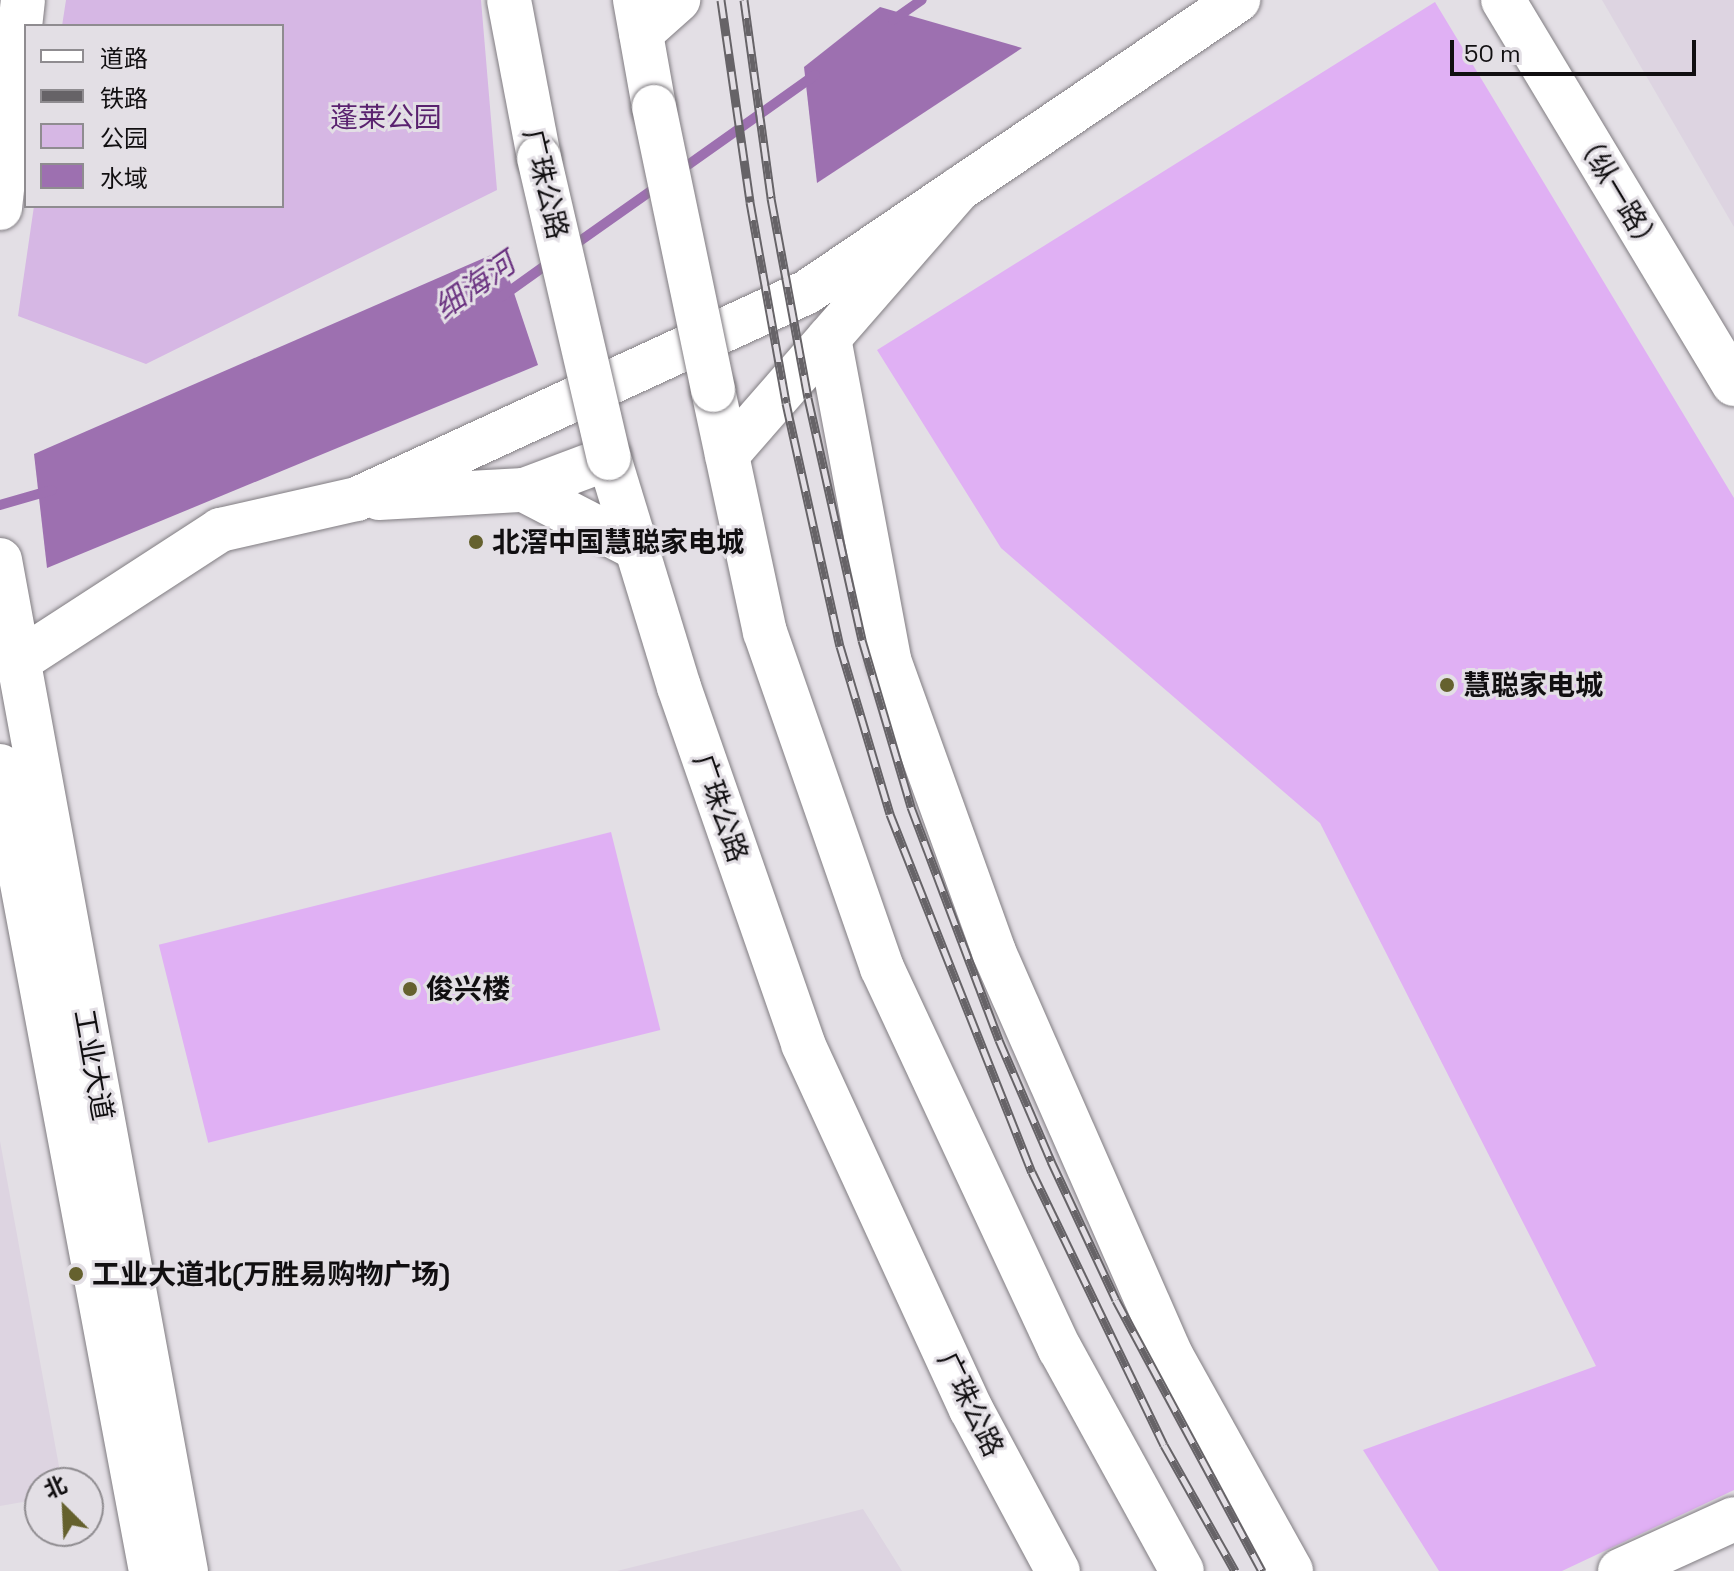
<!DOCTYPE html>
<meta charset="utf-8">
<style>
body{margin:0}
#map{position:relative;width:1734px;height:1571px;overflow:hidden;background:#e3dfe5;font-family:"Space Grotesk","Noto Sans SC",sans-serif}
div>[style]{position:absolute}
.built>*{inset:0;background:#ddd4e1}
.green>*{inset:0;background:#d6b7e4}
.water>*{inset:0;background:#9d70b0}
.stream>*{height:10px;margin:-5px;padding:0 5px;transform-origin:5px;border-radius:5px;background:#9d70b0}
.building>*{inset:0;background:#e0b0f4;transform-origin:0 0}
.roads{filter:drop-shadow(0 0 2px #817d82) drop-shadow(0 0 2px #817d82)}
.secondary>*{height:44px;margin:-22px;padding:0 22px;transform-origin:22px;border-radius:22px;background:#fff}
.highway>*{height:44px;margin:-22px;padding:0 22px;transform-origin:22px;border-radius:22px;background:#fff}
.rail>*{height:9px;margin-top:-4.5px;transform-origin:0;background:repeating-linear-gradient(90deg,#e3dfe5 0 18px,#666367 0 36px);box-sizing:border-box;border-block:2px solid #666367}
.bridges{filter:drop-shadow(0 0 2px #817d82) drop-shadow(0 0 2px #817d82)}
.highway-bridge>*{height:44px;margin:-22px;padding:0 22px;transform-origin:22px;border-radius:22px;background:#fff}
.dots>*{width:22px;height:22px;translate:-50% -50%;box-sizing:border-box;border:4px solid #e3dfe5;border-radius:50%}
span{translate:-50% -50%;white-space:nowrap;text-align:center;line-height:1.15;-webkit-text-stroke:6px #e3dfe5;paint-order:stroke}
.park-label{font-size:28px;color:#5a226f}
.street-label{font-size:28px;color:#110f11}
.poi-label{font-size:28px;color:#110f11;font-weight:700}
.left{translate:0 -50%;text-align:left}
.water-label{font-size:30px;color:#6b3381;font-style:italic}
.legend{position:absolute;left:24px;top:24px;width:260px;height:184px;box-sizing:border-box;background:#e3dfe5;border:2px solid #8f8c90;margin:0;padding:10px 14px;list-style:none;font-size:24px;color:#110f11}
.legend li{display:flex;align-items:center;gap:16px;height:40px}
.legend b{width:40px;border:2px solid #8f8c90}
.north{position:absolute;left:24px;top:1467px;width:80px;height:80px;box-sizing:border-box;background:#e3dfe5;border:2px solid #8f8c90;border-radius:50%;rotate:336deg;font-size:22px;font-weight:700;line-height:32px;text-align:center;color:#110f11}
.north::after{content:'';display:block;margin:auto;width:28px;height:36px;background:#65612e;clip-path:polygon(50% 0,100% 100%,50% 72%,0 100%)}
.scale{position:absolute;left:1450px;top:40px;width:246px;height:36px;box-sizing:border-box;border:4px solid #110f11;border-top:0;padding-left:10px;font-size:24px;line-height:28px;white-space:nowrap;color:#110f11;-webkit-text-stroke:6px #e3dfe5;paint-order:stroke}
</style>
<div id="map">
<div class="built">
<div style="clip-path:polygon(1602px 0,1734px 0,1734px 227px)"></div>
<div style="clip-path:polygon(0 1141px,62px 1483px,40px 1483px,40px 1499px,0 1506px)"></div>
<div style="clip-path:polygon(863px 1509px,902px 1571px,617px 1571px)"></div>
</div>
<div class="green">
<div style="clip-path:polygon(66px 0,481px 0,497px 190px,146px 364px,18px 316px,34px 206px,282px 206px,282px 26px,62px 26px)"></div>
</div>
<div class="water">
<div style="clip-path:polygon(880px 7px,1022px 48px,817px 183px,804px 67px)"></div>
<div style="clip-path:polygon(500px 251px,538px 365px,47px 568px,34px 454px)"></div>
</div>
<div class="stream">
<div style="left:893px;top:20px;width:35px;rotate:-35deg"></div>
<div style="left:678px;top:172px;width:168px;rotate:-35.3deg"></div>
<div style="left:570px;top:248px;width:108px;rotate:-35.2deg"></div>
<div style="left:501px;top:297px;width:64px;rotate:-35.4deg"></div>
<div style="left:0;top:505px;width:54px;rotate:-16.1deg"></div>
</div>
<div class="building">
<div style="clip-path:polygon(1435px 2px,1734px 498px,1734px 1490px,1562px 1571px,1439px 1571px,1363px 1450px,1596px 1366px,1320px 823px,1001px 548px,877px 350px)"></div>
<div style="left:611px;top:832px;width:204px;height:466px;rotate:76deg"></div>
</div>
<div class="roads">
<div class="secondary">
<div style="left:1503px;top:0;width:448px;rotate:59deg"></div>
<div style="left:0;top:208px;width:209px;rotate:-83.7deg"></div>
<div style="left:524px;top:490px;width:128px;rotate:27.4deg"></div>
<div style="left:379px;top:498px;width:145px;rotate:-3.2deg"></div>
<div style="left:524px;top:490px;width:91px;rotate:-20.6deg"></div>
<div style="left:0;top:560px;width:1028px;rotate:79.58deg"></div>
<div style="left:20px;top:660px;width:239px;rotate:-33deg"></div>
<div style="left:220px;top:530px;width:140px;rotate:-12.8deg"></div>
<div style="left:357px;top:499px;width:495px;rotate:-24.7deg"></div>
<div style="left:807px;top:292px;width:521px;rotate:-34.12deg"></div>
<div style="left:0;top:766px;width:819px;rotate:79.38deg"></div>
<div style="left:1620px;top:1571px;width:125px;rotate:-24.5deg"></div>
</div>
<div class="highway">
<div style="left:509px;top:0;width:161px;rotate:79.2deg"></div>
<div style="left:635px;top:0;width:109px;rotate:79.9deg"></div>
<div style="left:641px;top:33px;width:50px;rotate:-41.7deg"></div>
<div style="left:829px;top:338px;width:328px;rotate:79.4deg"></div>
<div style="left:889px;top:660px;width:310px;rotate:70.2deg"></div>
<div style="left:994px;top:952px;width:442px;rotate:66.3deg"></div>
<div style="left:1172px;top:1357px;width:245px;rotate:60.9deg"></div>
<div style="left:713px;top:390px;width:248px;rotate:77.9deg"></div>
<div style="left:765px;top:632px;width:356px;rotate:70.8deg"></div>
<div style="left:882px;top:968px;width:421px;rotate:65deg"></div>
<div style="left:1060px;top:1349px;width:253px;rotate:61.2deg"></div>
<div style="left:727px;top:455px;width:354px;rotate:-48.9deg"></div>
<div style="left:609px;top:458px;width:239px;rotate:73deg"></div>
<div style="left:679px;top:687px;width:378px;rotate:70.8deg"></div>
<div style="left:803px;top:1044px;width:402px;rotate:65.3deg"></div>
<div style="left:971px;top:1409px;width:184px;rotate:61.8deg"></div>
</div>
</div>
<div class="rail">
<div style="left:721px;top:0;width:204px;rotate:81.8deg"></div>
<div style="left:750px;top:202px;width:204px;rotate:79.8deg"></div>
<div style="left:786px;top:403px;width:249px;rotate:77.5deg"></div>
<div style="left:840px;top:646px;width:175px;rotate:73.4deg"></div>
<div style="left:890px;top:814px;width:385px;rotate:68.4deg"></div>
<div style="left:1032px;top:1172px;width:303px;rotate:64.2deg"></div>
<div style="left:1164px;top:1445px;width:145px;rotate:60.6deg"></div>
<div style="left:744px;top:0;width:200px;rotate:82.2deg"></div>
<div style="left:771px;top:198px;width:203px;rotate:79.5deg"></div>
<div style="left:808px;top:398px;width:248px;rotate:77.4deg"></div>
<div style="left:862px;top:640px;width:174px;rotate:73.6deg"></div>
<div style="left:911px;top:807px;width:249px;rotate:69.3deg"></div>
<div style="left:999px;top:1040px;width:132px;rotate:66.7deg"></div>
<div style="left:1051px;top:1161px;width:153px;rotate:64.9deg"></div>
<div style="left:1116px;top:1300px;width:308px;rotate:61.7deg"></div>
</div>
<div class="bridges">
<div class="highway-bridge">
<div style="left:654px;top:107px;width:289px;rotate:78.2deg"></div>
<div style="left:539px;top:158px;width:308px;rotate:76.9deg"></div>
</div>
</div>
<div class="dots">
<div style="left:476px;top:542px;background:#65612e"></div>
<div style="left:1447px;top:685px;background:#65612e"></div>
<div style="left:410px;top:989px;background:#65612e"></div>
<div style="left:76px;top:1274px;background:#65612e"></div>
</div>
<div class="park-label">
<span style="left:386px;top:117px">蓬莱公园</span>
</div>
<div class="street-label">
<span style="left:546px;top:184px;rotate:77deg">广珠公路</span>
<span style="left:1618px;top:192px;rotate:59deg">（纵一路）</span>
<span style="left:721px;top:808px;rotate:71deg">广珠公路</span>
<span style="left:94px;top:1065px;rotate:80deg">工业大道</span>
<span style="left:971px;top:1404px;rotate:64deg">广珠公路</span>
</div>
<div class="poi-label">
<span class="left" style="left:492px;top:542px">北滘中国慧聪家电城</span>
<span class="left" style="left:1463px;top:685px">慧聪家电城</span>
<span class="left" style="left:426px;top:989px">俊兴楼</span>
<span class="left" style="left:92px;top:1274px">工业大道北(万胜易购物广场)</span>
</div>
<div class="water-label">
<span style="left:475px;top:286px;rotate:-35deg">细海河</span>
</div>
<ul class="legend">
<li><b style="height:10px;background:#fff"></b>道路</li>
<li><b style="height:10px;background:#666367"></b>铁路</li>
<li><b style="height:22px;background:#d6b7e4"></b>公园</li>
<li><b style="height:22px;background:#9d70b0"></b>水域</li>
</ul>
<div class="north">北</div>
<div class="scale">50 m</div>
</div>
